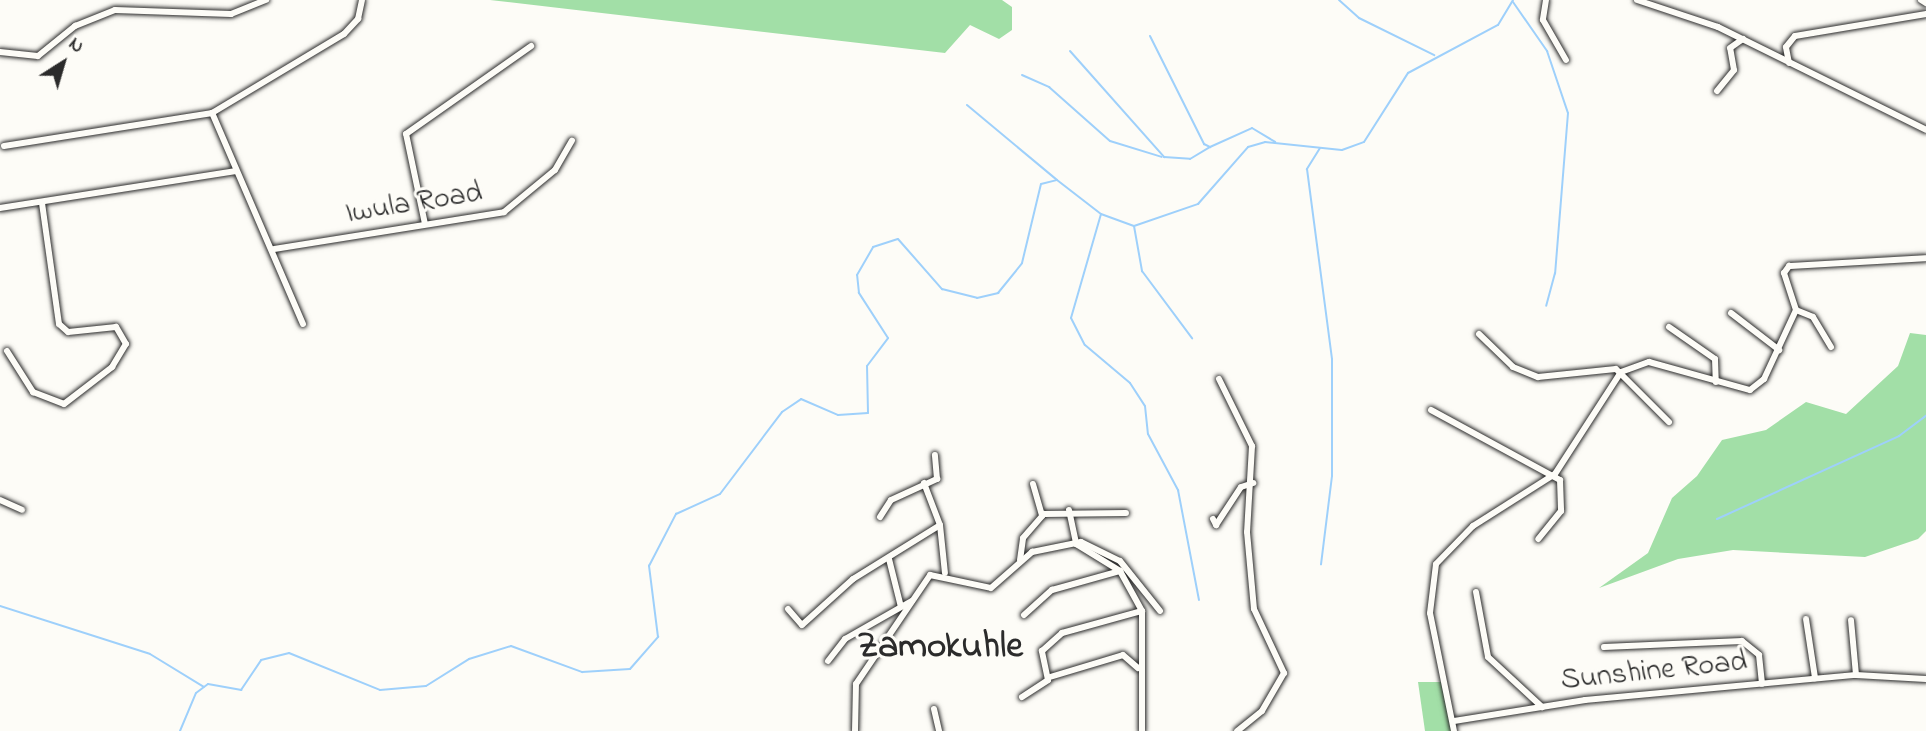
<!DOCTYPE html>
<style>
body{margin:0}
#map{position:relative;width:1926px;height:731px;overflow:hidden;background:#fdfcf7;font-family:"Indie Flower",sans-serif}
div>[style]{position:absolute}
.green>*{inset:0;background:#a2dfa7}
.stream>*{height:2px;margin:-1px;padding:0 1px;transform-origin:1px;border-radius:1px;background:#9ed0fb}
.roads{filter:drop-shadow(0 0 2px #2b2b2b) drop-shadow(0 0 2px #2b2b2b)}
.minor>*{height:6px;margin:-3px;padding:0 3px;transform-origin:3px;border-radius:3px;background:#fdfcf7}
span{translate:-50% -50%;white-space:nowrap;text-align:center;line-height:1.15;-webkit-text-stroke:6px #fdfcf7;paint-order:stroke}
.street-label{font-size:30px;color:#2b2b2b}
.district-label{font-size:37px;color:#2b2b2b;font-weight:700}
.north{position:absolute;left:28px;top:28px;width:70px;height:70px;-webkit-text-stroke:5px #fdfcf7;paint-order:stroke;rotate:37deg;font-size:19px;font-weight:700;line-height:28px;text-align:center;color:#2b2b2b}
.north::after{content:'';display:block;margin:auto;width:24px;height:32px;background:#2b2b2b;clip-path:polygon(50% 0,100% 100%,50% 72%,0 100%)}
</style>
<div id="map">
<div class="green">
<div style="clip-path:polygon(490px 0,1002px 0,1012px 7px,1012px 30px,999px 39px,970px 25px,945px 53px)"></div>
<div style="clip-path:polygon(1910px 333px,1926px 335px,1926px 531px,1918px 539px,1865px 557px,1733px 550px,1678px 559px,1599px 588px,1648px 553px,1672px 498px,1697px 476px,1722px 440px,1766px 430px,1806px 402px,1846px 414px,1898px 366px)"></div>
<div style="clip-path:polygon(1418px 682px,1441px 682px,1454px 731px,1425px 731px)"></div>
</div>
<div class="stream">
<div style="left:1339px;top:0;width:27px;rotate:42deg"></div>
<div style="left:1359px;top:18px;width:84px;rotate:26.3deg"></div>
<div style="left:1513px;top:2px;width:60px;rotate:55.2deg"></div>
<div style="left:1547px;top:51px;width:65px;rotate:71.3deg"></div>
<div style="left:1568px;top:113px;width:161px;rotate:94.6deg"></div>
<div style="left:1555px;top:273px;width:34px;rotate:105deg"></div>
<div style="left:1150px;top:36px;width:121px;rotate:63.4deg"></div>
<div style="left:1204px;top:144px;width:7px;rotate:27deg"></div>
<div style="left:1210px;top:147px;width:46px;rotate:-24.3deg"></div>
<div style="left:1252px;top:128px;width:27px;rotate:31deg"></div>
<div style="left:1070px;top:51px;width:142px;rotate:48.4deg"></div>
<div style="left:1164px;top:157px;width:26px;rotate:4deg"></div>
<div style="left:1190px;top:159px;width:23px;rotate:-31deg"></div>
<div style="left:1022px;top:75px;width:30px;rotate:24deg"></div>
<div style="left:1049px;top:87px;width:81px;rotate:41.5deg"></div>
<div style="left:1110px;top:141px;width:54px;rotate:17.1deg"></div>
<div style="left:967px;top:105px;width:117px;rotate:39.8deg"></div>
<div style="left:1320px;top:148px;width:25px;rotate:122deg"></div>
<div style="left:1307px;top:169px;width:192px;rotate:82.5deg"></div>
<div style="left:1332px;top:359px;width:117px;rotate:90deg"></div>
<div style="left:1332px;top:476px;width:89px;rotate:97.1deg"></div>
<div style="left:1101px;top:214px;width:108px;rotate:106.1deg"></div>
<div style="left:1071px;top:318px;width:30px;rotate:63deg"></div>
<div style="left:1085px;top:345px;width:59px;rotate:40.2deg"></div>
<div style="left:1130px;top:383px;width:27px;rotate:57deg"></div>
<div style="left:1145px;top:406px;width:28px;rotate:84deg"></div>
<div style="left:1148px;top:434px;width:64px;rotate:61.8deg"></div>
<div style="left:1178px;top:490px;width:112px;rotate:79.2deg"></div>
<div style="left:1134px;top:226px;width:46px;rotate:79.9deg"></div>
<div style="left:1142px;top:271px;width:84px;rotate:53.3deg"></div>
<div style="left:1717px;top:519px;width:200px;rotate:-24.5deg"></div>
<div style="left:1899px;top:436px;width:34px;rotate:-37deg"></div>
<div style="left:0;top:606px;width:157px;rotate:17.7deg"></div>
<div style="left:150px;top:654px;width:63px;rotate:31.4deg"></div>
<div style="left:180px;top:731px;width:41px;rotate:-67.2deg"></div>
<div style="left:196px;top:693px;width:15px;rotate:-37deg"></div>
<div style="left:208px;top:684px;width:34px;rotate:10deg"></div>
<div style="left:241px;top:690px;width:36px;rotate:-56deg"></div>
<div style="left:261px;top:660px;width:29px;rotate:-14deg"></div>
<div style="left:289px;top:653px;width:98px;rotate:22.1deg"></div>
<div style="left:380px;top:690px;width:46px;rotate:-5deg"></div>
<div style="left:426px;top:686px;width:51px;rotate:-32.1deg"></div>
<div style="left:469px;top:659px;width:44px;rotate:-17.2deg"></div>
<div style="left:511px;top:646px;width:76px;rotate:20.1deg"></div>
<div style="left:582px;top:672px;width:48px;rotate:-3.6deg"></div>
<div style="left:630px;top:669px;width:43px;rotate:-48.8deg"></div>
<div style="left:658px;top:637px;width:72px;rotate:-97.2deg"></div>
<div style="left:649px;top:566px;width:59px;rotate:-62.6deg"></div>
<div style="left:676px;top:514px;width:48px;rotate:-24.4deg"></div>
<div style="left:720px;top:494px;width:103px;rotate:-52.9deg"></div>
<div style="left:782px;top:412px;width:23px;rotate:-34deg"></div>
<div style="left:801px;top:399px;width:40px;rotate:23.4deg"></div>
<div style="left:838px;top:415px;width:30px;rotate:-4deg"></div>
<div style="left:868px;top:413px;width:47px;rotate:-91.2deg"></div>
<div style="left:867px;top:366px;width:35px;rotate:-53deg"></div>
<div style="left:888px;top:338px;width:54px;rotate:-122.8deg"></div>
<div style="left:859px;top:293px;width:18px;rotate:-96deg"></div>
<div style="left:857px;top:275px;width:32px;rotate:-60deg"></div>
<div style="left:873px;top:247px;width:26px;rotate:-18deg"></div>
<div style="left:898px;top:239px;width:67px;rotate:48.7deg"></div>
<div style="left:942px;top:289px;width:36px;rotate:14deg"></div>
<div style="left:977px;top:298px;width:22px;rotate:-13deg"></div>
<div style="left:998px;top:293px;width:38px;rotate:-51deg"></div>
<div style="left:1022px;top:263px;width:81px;rotate:-76.5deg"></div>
<div style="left:1041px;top:184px;width:16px;rotate:-14deg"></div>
<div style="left:1057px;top:180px;width:56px;rotate:37.7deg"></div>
<div style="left:1101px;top:214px;width:35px;rotate:20deg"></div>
<div style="left:1134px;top:226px;width:68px;rotate:-19deg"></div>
<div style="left:1198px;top:204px;width:76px;rotate:-48.7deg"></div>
<div style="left:1248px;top:147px;width:18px;rotate:-16deg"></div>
<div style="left:1265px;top:142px;width:77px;rotate:5.9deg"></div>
<div style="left:1342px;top:150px;width:23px;rotate:-20deg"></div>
<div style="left:1364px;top:142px;width:82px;rotate:-57.5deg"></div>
<div style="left:1408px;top:73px;width:102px;rotate:-28.1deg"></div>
<div style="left:1498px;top:25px;width:29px;rotate:-59deg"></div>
</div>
<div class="roads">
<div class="minor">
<div style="left:1546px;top:0;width:20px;rotate:99deg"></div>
<div style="left:1543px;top:20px;width:46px;rotate:60.1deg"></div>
<div style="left:1637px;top:0;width:85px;rotate:18.4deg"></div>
<div style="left:1718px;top:27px;width:232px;rotate:26.3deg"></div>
<div style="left:1921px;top:0;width:6px;rotate:31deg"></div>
<div style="left:0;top:52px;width:38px;rotate:6deg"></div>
<div style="left:38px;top:56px;width:48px;rotate:-39deg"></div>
<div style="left:75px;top:26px;width:43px;rotate:-21.8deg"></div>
<div style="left:115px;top:10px;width:116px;rotate:2deg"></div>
<div style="left:231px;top:14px;width:38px;rotate:-22deg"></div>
<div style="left:1789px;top:63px;width:16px;rotate:-101deg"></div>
<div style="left:1786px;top:47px;width:14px;rotate:-51deg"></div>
<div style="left:1795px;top:36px;width:133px;rotate:-9.5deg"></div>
<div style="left:1717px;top:91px;width:27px;rotate:-51deg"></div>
<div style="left:1734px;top:70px;width:22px;rotate:-100deg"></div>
<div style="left:1730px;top:48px;width:16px;rotate:-35deg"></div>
<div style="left:4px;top:146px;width:211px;rotate:-9deg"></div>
<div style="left:0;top:208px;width:239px;rotate:-8.9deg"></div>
<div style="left:425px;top:224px;width:92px;rotate:-101.9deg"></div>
<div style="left:406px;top:134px;width:153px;rotate:-35.1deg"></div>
<div style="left:274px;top:249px;width:233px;rotate:-9.1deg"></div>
<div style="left:504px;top:212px;width:66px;rotate:-39.5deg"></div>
<div style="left:555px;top:170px;width:34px;rotate:-60deg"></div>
<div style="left:1796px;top:310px;width:18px;rotate:22deg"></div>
<div style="left:1813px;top:317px;width:35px;rotate:59deg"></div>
<div style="left:1731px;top:313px;width:61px;rotate:37.6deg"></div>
<div style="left:303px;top:324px;width:230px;rotate:-113.3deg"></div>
<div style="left:212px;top:113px;width:154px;rotate:-30.9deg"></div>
<div style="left:344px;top:34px;width:21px;rotate:-47deg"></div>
<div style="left:358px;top:19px;width:19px;rotate:-78deg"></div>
<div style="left:1669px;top:327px;width:56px;rotate:34.8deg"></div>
<div style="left:1715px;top:359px;width:23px;rotate:88deg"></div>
<div style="left:1479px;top:334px;width:47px;rotate:44.1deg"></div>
<div style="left:1513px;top:367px;width:27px;rotate:22deg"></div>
<div style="left:1538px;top:377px;width:78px;rotate:-5.9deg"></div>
<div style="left:1616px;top:369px;width:75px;rotate:45deg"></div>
<div style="left:7px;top:351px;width:49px;rotate:57.6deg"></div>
<div style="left:33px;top:392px;width:33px;rotate:21deg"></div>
<div style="left:64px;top:404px;width:61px;rotate:-37.6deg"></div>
<div style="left:112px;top:367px;width:27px;rotate:-59deg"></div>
<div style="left:126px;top:344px;width:20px;rotate:-120deg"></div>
<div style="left:116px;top:327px;width:48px;rotate:174.1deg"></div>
<div style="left:68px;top:332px;width:12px;rotate:-138deg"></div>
<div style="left:59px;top:324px;width:122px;rotate:-98deg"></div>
<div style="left:1219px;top:379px;width:75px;rotate:63.8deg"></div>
<div style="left:1252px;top:446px;width:86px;rotate:93.3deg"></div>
<div style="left:1247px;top:532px;width:77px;rotate:84.8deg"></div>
<div style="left:1254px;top:609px;width:71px;rotate:64.9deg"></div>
<div style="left:1284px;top:673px;width:44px;rotate:120.1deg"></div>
<div style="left:1262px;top:711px;width:32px;rotate:141deg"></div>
<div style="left:1431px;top:410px;width:147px;rotate:28.5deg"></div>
<div style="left:1560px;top:480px;width:31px;rotate:88deg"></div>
<div style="left:1561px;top:511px;width:36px;rotate:129deg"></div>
<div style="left:1033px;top:484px;width:33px;rotate:74deg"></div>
<div style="left:0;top:500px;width:24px;rotate:24deg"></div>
<div style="left:1069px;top:510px;width:35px;rotate:78deg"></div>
<div style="left:1076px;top:544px;width:52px;rotate:31.5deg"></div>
<div style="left:1120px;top:571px;width:46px;rotate:61.2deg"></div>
<div style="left:1142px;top:611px;width:120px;rotate:90deg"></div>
<div style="left:880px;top:517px;width:20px;rotate:-57deg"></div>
<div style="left:891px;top:500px;width:51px;rotate:-24.5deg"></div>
<div style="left:937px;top:479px;width:24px;rotate:-95deg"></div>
<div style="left:1213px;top:519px;width:7px;rotate:63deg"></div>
<div style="left:1216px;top:525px;width:45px;rotate:-56.7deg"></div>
<div style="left:1241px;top:487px;width:13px;rotate:-18deg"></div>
<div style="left:940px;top:525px;width:48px;rotate:84.1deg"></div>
<div style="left:889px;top:559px;width:49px;rotate:76deg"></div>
<div style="left:1020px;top:560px;width:22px;rotate:-82deg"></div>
<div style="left:1023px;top:538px;width:32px;rotate:-49deg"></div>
<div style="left:1044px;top:514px;width:82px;rotate:-0.7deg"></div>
<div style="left:1476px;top:592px;width:66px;rotate:79.5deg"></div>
<div style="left:1488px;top:657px;width:74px;rotate:42.8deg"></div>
<div style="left:788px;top:609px;width:21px;rotate:49deg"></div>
<div style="left:802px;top:625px;width:69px;rotate:-42deg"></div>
<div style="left:853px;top:579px;width:102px;rotate:-31.8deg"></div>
<div style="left:940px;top:525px;width:45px;rotate:-110.9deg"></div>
<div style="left:1024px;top:615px;width:38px;rotate:-42deg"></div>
<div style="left:1052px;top:590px;width:71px;rotate:-15.6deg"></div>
<div style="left:1806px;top:619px;width:60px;rotate:81.3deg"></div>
<div style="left:1604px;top:647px;width:138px;rotate:-2.5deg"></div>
<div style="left:1742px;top:641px;width:22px;rotate:39deg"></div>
<div style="left:1759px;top:655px;width:29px;rotate:84deg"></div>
<div style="left:828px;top:661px;width:28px;rotate:-52deg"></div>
<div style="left:845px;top:639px;width:77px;rotate:-29.6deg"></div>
<div style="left:1856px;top:675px;width:70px;rotate:3.3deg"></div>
<div style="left:1050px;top:677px;width:76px;rotate:-16.8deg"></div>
<div style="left:1123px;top:655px;width:20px;rotate:41deg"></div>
<div style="left:1022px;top:697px;width:31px;rotate:-33deg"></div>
<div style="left:1048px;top:680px;width:30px;rotate:-102deg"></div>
<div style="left:1042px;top:651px;width:27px;rotate:-42deg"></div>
<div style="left:1062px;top:633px;width:83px;rotate:-15.4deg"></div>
<div style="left:934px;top:709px;width:23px;rotate:77deg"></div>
<div style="left:1454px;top:721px;width:133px;rotate:-9.1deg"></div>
<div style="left:1585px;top:700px;width:272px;rotate:-5.3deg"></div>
<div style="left:1856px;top:675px;width:55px;rotate:-95.2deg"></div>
<div style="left:855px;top:731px;width:47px;rotate:-88.8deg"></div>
<div style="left:856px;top:684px;width:132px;rotate:-55.8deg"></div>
<div style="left:930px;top:575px;width:62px;rotate:12deg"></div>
<div style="left:991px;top:588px;width:55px;rotate:-41.3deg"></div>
<div style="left:1032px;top:552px;width:50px;rotate:-11.5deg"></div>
<div style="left:1081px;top:542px;width:43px;rotate:26deg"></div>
<div style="left:1120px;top:561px;width:64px;rotate:51.3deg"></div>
<div style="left:1454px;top:731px;width:120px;rotate:-101.5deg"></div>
<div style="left:1430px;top:613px;width:49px;rotate:-83deg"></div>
<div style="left:1436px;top:564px;width:53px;rotate:-45.8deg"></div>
<div style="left:1473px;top:526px;width:97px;rotate:-32.4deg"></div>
<div style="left:1555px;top:474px;width:121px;rotate:-57.1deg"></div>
<div style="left:1621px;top:372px;width:30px;rotate:-20deg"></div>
<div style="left:1649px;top:362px;width:105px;rotate:15.5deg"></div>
<div style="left:1750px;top:390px;width:18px;rotate:-38deg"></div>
<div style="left:1764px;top:379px;width:76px;rotate:-65.1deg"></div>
<div style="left:1796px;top:310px;width:39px;rotate:-108deg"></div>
<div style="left:1784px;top:273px;width:9px;rotate:-54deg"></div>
<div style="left:1789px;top:266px;width:137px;rotate:-3.3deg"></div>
</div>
</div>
<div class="street-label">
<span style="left:414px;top:204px;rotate:-9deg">Iwula Road</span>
<span style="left:1654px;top:672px;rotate:-6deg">Sunshine Road</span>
</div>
<div class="district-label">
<span style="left:940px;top:647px">Zamokuhle</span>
</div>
<div class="north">N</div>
</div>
